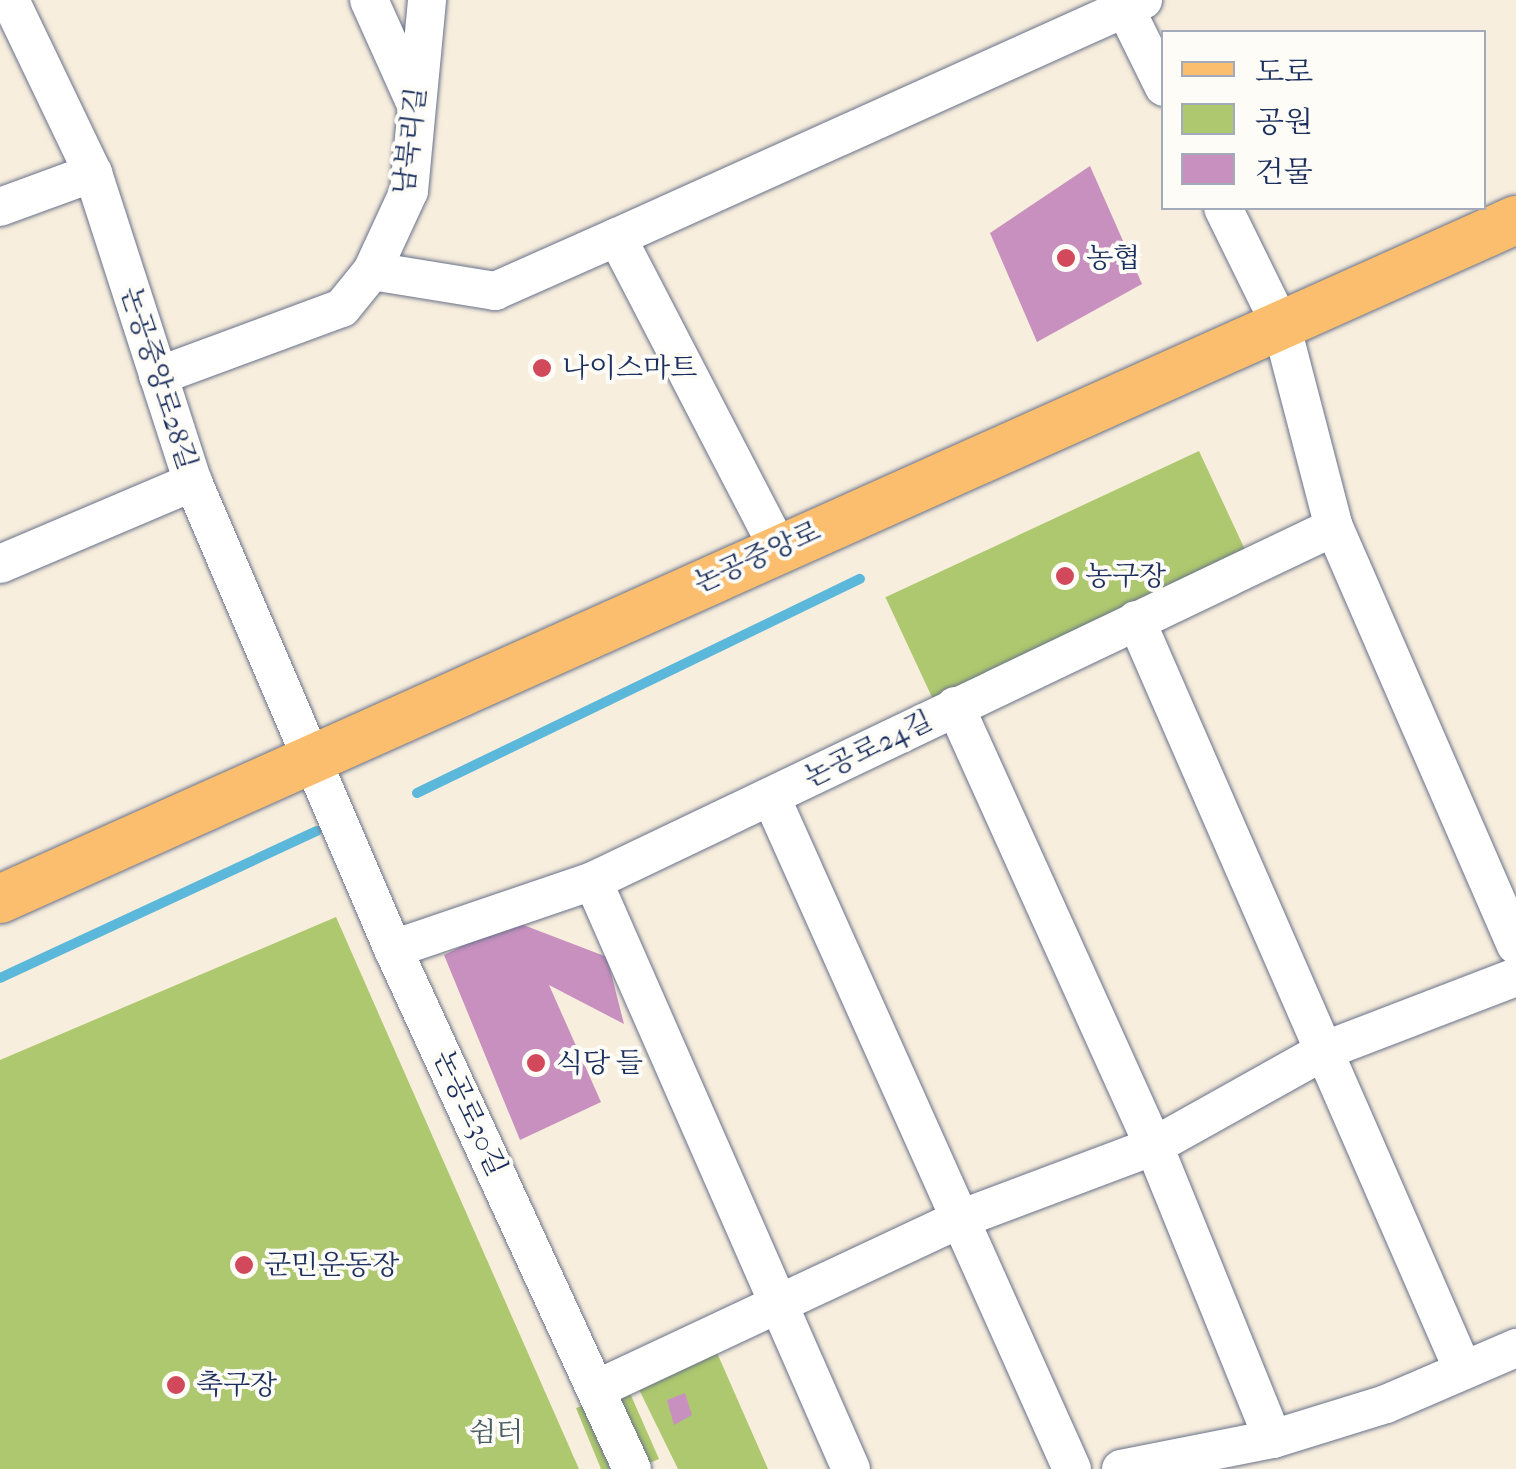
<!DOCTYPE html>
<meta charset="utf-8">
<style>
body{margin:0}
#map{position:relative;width:1516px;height:1469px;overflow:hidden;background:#f8eedd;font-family:"IM FELL French Canon","Noto Serif KR",serif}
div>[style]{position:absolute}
.green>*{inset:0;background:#adc86e;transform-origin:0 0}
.stream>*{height:10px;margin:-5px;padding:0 5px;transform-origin:5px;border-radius:5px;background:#5cb8da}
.building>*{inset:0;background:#c890be}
.roads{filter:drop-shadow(0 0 2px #68728a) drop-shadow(0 0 2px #68728a)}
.minor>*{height:38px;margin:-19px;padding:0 19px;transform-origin:19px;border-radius:19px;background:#fff}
.major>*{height:48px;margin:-24px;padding:0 24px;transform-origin:24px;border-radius:24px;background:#fbbd6e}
.dots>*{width:28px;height:28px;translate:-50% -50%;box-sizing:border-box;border:5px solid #fdfcf7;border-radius:50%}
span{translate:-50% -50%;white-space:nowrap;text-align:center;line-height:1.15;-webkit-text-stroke:8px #fdfcf7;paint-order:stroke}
.street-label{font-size:28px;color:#1b2f5e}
.poi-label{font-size:28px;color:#1b2f5e}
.left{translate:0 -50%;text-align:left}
.park-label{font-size:28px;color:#475d63}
.legend{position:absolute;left:1161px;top:30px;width:325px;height:180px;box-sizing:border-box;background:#fdfcf7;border:2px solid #a3aaba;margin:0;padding:12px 18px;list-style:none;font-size:30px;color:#1b2f5e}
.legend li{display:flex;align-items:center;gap:20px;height:50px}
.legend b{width:50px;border:2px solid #a3aaba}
</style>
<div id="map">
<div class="green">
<div style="left:1199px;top:451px;width:113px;height:346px;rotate:65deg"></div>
<div style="clip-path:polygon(336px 917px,579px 1469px,0 1469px,0 1060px)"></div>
<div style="clip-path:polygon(707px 1330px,768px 1469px,678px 1469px,627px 1365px)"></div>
<div style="clip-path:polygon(629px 1391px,659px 1459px,635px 1469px,601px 1469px,576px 1408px)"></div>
</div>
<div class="stream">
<div style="left:417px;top:793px;width:492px;rotate:-25.8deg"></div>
<div style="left:0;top:978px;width:349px;rotate:-24.9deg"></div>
</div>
<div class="building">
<div style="clip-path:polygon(1090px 166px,1142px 284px,1037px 342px,990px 233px)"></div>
<div style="clip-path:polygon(513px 921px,607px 957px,624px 1024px,549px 985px,601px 1102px,520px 1140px,444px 955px)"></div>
<div style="clip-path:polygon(685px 1393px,692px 1415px,674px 1425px,667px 1400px)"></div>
</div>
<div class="roads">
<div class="minor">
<div style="left:10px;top:0;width:192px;rotate:64.4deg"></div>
<div style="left:93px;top:173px;width:325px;rotate:72.1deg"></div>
<div style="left:193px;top:482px;width:508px;rotate:66.82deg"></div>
<div style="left:393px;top:949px;width:572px;rotate:65.32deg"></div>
<div style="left:369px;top:0;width:110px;rotate:65.8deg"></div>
<div style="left:1121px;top:0;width:97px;rotate:63.7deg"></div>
<div style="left:0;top:207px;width:99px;rotate:-20.1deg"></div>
<div style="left:1223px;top:208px;width:134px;rotate:63.8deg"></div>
<div style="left:1282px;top:328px;width:206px;rotate:75.4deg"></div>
<div style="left:1334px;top:527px;width:456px;rotate:66.5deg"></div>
<div style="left:617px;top:237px;width:577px;rotate:-24.25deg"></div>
<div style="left:372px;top:271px;width:125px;rotate:9.2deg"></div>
<div style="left:495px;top:291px;width:133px;rotate:-23.9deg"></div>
<div style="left:617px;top:237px;width:349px;rotate:62.6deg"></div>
<div style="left:158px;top:376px;width:196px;rotate:-20.3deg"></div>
<div style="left:342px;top:308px;width:48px;rotate:-51deg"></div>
<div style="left:372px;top:271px;width:88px;rotate:-65.2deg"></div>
<div style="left:409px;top:191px;width:192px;rotate:-84.6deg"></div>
<div style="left:0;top:564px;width:210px;rotate:-23deg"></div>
<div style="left:1136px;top:620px;width:818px;rotate:66.44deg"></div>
<div style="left:955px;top:706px;width:483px;rotate:65.7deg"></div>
<div style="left:1154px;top:1146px;width:316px;rotate:67.9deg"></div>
<div style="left:771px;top:797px;width:736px;rotate:65.87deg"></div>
<div style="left:593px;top:881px;width:642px;rotate:66.31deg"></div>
<div style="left:393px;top:949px;width:211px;rotate:-18.8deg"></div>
<div style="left:593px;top:881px;width:821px;rotate:-25.54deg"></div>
<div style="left:599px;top:1388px;width:399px;rotate:-25.1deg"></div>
<div style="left:960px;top:1219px;width:207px;rotate:-20.6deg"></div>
<div style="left:1154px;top:1146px;width:197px;rotate:-29.2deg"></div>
<div style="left:1326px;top:1050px;width:204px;rotate:-21deg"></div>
<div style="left:1121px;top:1469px;width:155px;rotate:-11.2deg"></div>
<div style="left:1273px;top:1439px;width:118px;rotate:-17.2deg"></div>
<div style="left:1386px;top:1404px;width:142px;rotate:-23.3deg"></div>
</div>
<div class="major">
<div style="left:0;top:899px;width:1661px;rotate:-24.13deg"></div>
</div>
</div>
<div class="dots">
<div style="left:1066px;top:258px;background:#d1495b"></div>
<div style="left:542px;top:368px;background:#d1495b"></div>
<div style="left:1065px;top:576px;background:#d1495b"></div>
<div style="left:536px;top:1063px;background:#d1495b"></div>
<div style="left:244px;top:1265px;background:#d1495b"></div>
<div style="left:176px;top:1385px;background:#d1495b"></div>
</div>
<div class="street-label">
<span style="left:410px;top:141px;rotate:-83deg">남북리길</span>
<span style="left:159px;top:378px;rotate:72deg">논공중앙로28길</span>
<span style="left:757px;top:557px;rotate:-24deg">논공중앙로</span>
<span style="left:868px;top:749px;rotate:-26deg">논공로24길</span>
<span style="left:470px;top:1113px;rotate:65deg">논공로30길</span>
</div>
<div class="poi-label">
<span class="left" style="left:1086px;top:258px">농협</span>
<span class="left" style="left:562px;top:368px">나이스마트</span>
<span class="left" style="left:1085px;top:576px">농구장</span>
<span class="left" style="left:556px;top:1063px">식당 들</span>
<span class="left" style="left:264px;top:1265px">군민운동장</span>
<span class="left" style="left:196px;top:1385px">축구장</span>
</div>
<div class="park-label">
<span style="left:496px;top:1432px">쉼터</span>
</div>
<ul class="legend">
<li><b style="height:12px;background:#fbbd6e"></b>도로</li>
<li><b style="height:28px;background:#adc86e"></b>공원</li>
<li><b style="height:28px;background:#c890be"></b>건물</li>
</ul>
</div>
